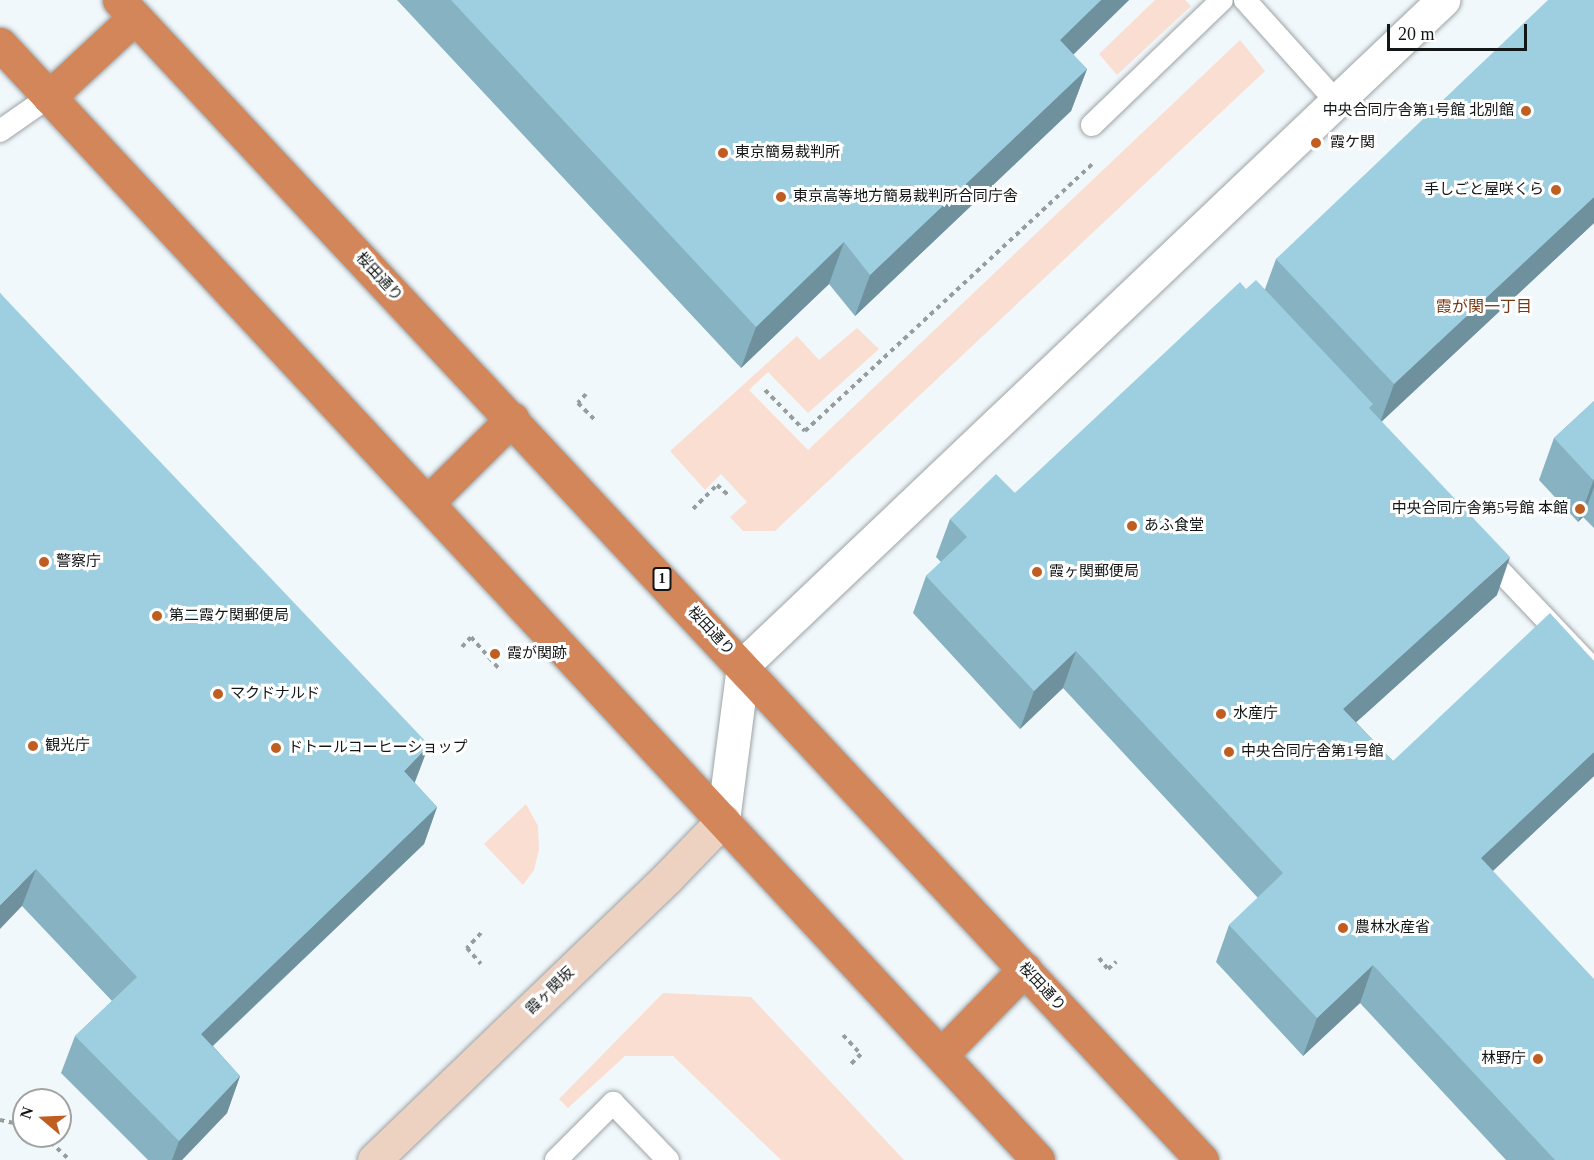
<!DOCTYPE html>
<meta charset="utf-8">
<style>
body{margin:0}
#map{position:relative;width:1594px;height:1160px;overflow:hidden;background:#f1f8fb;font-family:"Times New Roman","Noto Sans JP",serif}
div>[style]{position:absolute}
.green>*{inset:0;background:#faded1}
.path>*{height:4px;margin-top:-2px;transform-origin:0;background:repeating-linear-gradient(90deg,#979d9e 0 4.5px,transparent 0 9px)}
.roads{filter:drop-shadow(0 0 2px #9da3a6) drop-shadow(0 0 2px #9da3a6)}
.service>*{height:22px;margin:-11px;padding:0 11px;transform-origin:11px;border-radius:11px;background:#fff}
.tertiary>*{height:33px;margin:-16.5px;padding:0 16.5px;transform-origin:16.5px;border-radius:16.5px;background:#fff}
.secondary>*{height:33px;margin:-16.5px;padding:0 16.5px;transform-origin:16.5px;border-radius:16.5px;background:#eed2c1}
.trunk>*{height:33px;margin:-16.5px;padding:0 16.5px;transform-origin:16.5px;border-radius:16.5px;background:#d3865a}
.wall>*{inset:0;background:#87b2c1}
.shaded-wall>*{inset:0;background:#6e919d}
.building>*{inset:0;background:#9dcfe0}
.dots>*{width:16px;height:16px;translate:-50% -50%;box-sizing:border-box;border:3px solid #fff;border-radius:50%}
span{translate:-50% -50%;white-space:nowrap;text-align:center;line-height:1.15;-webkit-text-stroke:6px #fff;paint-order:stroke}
.shield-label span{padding:2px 4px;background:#fff;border:2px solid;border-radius:4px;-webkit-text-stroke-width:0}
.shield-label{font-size:14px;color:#131616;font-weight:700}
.poi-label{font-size:15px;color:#131616}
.right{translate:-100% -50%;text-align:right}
.left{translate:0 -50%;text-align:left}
.street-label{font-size:15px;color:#131616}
.neighbourhood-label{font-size:16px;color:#773813}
.north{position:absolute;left:12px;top:1088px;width:60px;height:60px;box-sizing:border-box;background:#fff;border:2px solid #a1a2a2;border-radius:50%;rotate:289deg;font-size:16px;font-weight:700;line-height:24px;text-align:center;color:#131616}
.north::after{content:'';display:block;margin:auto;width:21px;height:27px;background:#c05e21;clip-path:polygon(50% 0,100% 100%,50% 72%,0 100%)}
.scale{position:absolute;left:1387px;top:24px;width:140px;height:27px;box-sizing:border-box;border:3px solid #131616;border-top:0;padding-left:8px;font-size:18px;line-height:21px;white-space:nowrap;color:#131616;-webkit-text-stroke:4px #fff;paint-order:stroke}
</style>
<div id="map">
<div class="green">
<div style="clip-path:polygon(1155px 0,1185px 0,1191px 6px,1117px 75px,1099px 54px)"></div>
<div style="clip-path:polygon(1240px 40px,1265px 71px,775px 531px,743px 531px,730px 517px,747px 502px,721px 474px,705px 490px,670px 451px,797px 336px,819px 360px,857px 328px,879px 349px,808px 413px,768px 372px,749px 390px,808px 450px)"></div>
<div style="clip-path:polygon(526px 804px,538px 826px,539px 849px,534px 870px,523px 885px,484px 844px)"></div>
<div style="clip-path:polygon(663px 993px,751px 997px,904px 1160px,781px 1160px,673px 1056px,625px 1056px,568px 1108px,559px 1099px)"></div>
</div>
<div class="path">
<div style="left:765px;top:390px;width:57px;rotate:45.7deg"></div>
<div style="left:805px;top:431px;width:395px;rotate:-42.9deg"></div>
<div style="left:586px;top:394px;width:12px;rotate:132deg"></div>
<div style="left:578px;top:403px;width:27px;rotate:45deg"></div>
<div style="left:693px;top:509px;width:34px;rotate:-45deg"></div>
<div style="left:717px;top:485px;width:15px;rotate:42deg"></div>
<div style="left:462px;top:647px;width:13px;rotate:-48deg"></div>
<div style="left:471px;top:637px;width:45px;rotate:48.6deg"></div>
<div style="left:481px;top:933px;width:21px;rotate:133deg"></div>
<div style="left:467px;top:948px;width:21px;rotate:49deg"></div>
<div style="left:1099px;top:958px;width:14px;rotate:51deg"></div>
<div style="left:1108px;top:969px;width:11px;rotate:-41deg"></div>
<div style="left:843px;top:1035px;width:26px;rotate:47deg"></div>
<div style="left:861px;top:1054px;width:17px;rotate:135deg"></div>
<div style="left:0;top:1120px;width:25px;rotate:12deg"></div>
<div style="left:44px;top:1136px;width:35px;rotate:43deg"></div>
</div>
<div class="roads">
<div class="service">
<div style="left:1245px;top:0;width:136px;rotate:48deg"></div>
<div style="left:1092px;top:125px;width:180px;rotate:-43.9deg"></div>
<div style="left:0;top:131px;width:60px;rotate:-34.8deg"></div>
<div style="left:1483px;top:553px;width:161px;rotate:46.5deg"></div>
<div style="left:556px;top:1160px;width:81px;rotate:-45deg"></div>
<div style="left:613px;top:1103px;width:79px;rotate:46deg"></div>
</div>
<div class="tertiary">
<div style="left:723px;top:820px;width:156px;rotate:-82.6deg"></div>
<div style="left:743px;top:665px;width:966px;rotate:-43.53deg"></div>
</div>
<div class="secondary">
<div style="left:374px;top:1160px;width:407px;rotate:-43.9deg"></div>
<div style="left:667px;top:878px;width:81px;rotate:-46deg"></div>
</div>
<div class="trunk">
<div style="left:119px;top:0;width:1587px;rotate:46.97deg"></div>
<div style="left:0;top:44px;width:1524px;rotate:47.07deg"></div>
<div style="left:49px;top:97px;width:117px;rotate:-42.9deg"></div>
<div style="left:427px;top:503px;width:120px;rotate:-44.7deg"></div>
<div style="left:941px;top:1055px;width:120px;rotate:-45.7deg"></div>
</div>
</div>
<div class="wall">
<div style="clip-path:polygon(397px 0,1129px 0,1073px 55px,1087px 69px,1071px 111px,855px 316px,829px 284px,741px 368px)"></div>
<div style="clip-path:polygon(1594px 0,1594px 223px,1381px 422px,1497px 595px,1356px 722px,1393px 761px,1594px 661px,1594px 776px,1493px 871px,1594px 1160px,1506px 1160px,1360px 1003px,1303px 1056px,1216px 962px,1229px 925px,1258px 898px,1063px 688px,1020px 729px,913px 613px,926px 576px,941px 562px,936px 557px,950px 519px,1015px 493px,1246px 289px,1265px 289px,1276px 259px)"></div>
<div style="clip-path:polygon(0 293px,415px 783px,437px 807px,424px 844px,213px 1046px,240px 1076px,227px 1113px,182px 1160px,148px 1160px,61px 1073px,75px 1036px,112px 1001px,22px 906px)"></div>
<div style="clip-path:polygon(1594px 401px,1594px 528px,1583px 517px,1578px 522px,1539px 480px,1554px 438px)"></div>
</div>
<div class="shaded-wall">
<div style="clip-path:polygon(1101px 0,1129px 0,1045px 82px,1060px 40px)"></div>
<div style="clip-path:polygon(1087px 69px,1071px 111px,855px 316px,870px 275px)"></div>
<div style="clip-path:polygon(1594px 197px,1594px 223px,1380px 423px,1394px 384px)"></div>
<div style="clip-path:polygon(844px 242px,829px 284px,741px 368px,756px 327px)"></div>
<div style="clip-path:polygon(1594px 479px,1594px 487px,1583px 517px,1578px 522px)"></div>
<div style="clip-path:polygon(1510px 557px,1497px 595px,1330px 746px,1343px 709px)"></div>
<div style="clip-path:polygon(1076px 651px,1063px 688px,1020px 729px,1034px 691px)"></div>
<div style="clip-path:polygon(429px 745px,415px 782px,391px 808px,404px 771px)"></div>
<div style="clip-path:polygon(1594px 752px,1594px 776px,1467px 895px,1481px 858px)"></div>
<div style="clip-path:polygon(437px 807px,424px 844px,187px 1070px,201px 1034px)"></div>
<div style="clip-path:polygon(36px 869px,22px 906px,0 929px,0 905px)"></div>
<div style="clip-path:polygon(1373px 965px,1360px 1003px,1303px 1056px,1317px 1018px)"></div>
<div style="clip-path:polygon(240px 1076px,227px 1113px,182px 1160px,172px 1160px,179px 1141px)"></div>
</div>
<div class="building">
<div style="clip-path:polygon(451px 0,1101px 0,1060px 40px,1087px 69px,870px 275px,844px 242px,756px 327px)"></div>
<div style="clip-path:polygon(1548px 0,1594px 0,1594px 197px,1394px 384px,1276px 259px)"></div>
<div style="clip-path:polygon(1256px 280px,1373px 404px,1369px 408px,1510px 557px,1343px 709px,1393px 761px,1550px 613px,1594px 661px,1594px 752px,1481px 858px,1594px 979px,1594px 1160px,1555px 1160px,1373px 965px,1317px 1018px,1229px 925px,1283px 873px,1076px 651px,1034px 691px,926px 576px,967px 537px,950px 519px,996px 474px,1015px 493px,1240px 282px,1246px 289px)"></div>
<div style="clip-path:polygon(0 293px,429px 745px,404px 771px,437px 807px,201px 1034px,240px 1076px,179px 1141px,75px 1036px,137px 977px,36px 869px,0 905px)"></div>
<div style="clip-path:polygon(1594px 401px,1594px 479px,1593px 480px,1554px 438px)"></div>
</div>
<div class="dots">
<div style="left:1526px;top:111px;background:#c05e21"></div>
<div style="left:1316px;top:143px;background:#c05e21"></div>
<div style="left:723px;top:153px;background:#c05e21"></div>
<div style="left:1556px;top:190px;background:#c05e21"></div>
<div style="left:781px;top:197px;background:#c05e21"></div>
<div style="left:1580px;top:509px;background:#c05e21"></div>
<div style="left:1132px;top:526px;background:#c05e21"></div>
<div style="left:44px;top:562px;background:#c05e21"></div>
<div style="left:1037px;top:572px;background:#c05e21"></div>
<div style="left:157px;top:616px;background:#c05e21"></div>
<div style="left:495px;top:654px;background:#c05e21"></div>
<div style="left:218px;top:694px;background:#c05e21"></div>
<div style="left:1221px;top:714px;background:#c05e21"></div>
<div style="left:33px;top:746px;background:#c05e21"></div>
<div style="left:276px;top:748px;background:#c05e21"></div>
<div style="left:1229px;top:752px;background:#c05e21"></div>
<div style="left:1343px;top:928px;background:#c05e21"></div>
<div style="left:1538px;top:1059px;background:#c05e21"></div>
</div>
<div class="shield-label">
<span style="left:662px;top:579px">1</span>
</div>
<div class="poi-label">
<span class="right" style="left:1514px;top:111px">中央合同庁舎第1号館 北別館</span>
<span class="left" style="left:1330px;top:143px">霞ケ関</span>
<span class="left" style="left:735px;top:153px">東京簡易裁判所</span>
<span class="right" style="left:1544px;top:190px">手しごと屋咲くら</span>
<span class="left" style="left:793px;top:197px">東京高等地方簡易裁判所合同庁舎</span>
<span class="right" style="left:1568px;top:509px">中央合同庁舎第5号館 本館</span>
<span class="left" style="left:1144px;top:526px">あふ食堂</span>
<span class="left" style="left:56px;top:562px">警察庁</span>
<span class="left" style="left:1049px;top:572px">霞ヶ関郵便局</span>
<span class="left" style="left:169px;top:616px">第二霞ケ関郵便局</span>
<span class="left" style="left:507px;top:654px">霞が関跡</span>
<span class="left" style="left:230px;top:694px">マクドナルド</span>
<span class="left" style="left:1233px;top:714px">水産庁</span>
<span class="left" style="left:45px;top:746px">観光庁</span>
<span class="left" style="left:288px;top:748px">ドトールコーヒーショップ</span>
<span class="left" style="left:1241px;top:752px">中央合同庁舎第1号館</span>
<span class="left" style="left:1355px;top:928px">農林水産省</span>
<span class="right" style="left:1526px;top:1059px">林野庁</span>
</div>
<div class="street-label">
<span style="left:379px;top:277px;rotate:47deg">桜田通り</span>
<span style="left:711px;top:631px;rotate:47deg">桜田通り</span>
<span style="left:1042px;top:987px;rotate:47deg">桜田通り</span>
<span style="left:550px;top:991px;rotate:-44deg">霞ヶ関坂</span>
</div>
<div class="neighbourhood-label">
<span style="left:1484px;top:307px">霞が関一丁目</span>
</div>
<div class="north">N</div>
<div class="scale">20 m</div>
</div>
